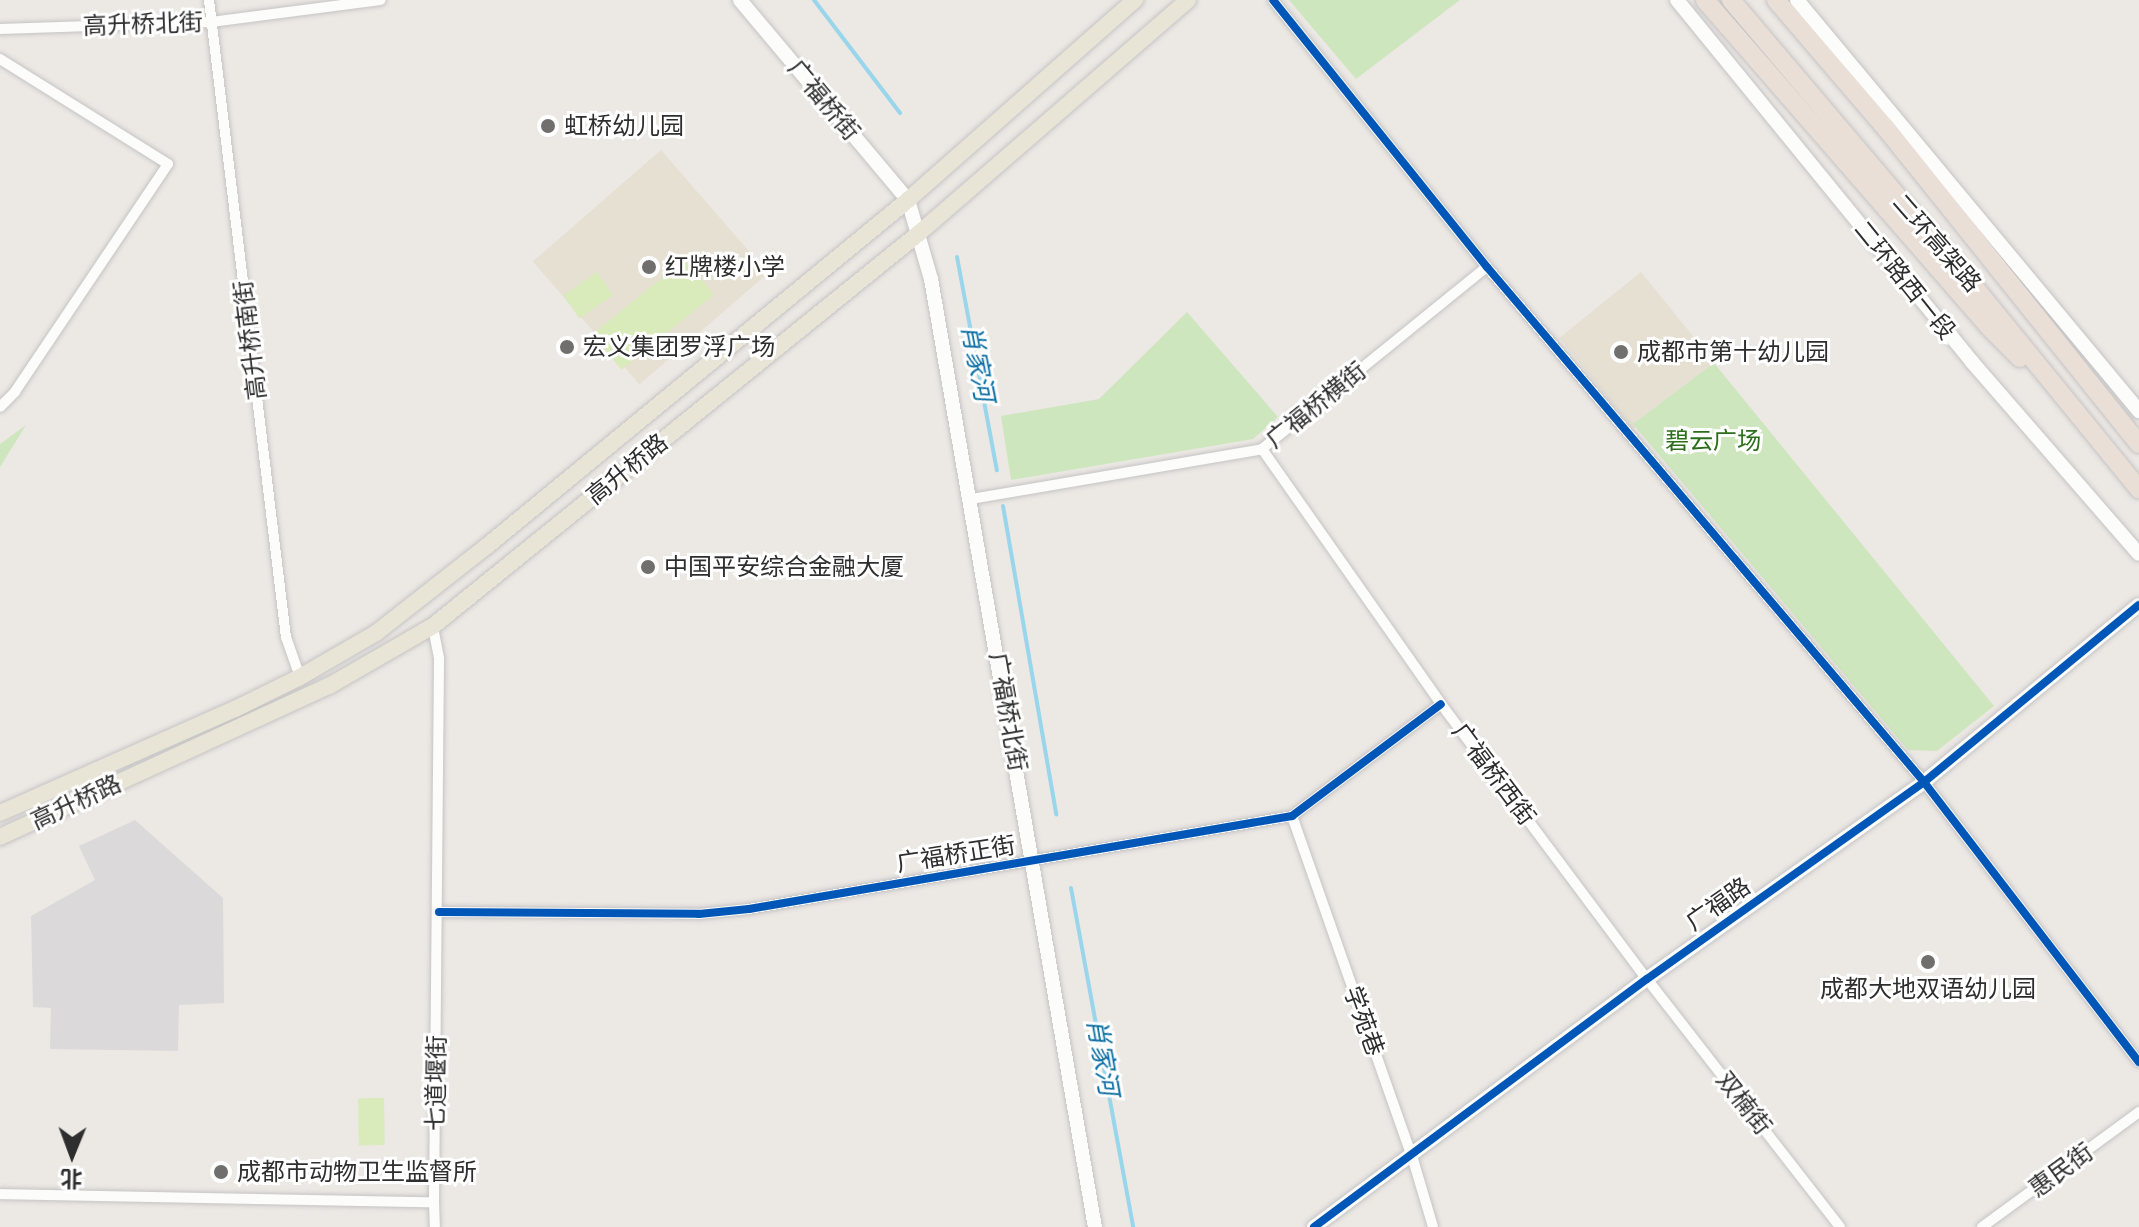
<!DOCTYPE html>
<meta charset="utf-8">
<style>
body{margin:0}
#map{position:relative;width:2139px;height:1227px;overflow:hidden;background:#ece8e4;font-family:"Asap Condensed","Noto Sans SC",sans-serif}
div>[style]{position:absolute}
.industrial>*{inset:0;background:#dcd9db}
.education>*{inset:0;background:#e6e0d3;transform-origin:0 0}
.green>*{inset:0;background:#cee6be}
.pitch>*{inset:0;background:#d9eabb;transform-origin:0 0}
.stream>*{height:4px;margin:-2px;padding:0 2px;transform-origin:2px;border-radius:2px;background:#99d6ec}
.roads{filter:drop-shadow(0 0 2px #c5c4c5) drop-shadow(0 0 2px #c5c4c5)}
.street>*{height:10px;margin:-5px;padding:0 5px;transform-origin:5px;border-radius:5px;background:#fcfcfb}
.secondary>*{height:14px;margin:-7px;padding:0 7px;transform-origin:7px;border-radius:7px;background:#fcfcfb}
.primary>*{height:16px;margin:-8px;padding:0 8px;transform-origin:8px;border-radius:8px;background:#e8e4d6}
.highway>*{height:18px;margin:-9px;padding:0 9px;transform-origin:9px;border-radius:9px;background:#eadfd6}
.cycleway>*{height:8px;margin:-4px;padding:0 4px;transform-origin:4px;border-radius:4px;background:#0057b8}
.dots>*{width:22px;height:22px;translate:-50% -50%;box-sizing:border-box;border:4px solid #fff;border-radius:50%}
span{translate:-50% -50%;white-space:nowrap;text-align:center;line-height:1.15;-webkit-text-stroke:6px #fff;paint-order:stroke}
.street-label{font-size:24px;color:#2e2e2e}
.poi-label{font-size:24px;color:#2e2e2e}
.left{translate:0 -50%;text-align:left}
.park-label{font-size:24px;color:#2c6e1b}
.water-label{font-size:26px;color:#0d6fa3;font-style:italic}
.north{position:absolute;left:32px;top:1115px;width:80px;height:80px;-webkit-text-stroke:6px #fff;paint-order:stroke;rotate:181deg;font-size:22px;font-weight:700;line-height:32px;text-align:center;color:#2e2e2e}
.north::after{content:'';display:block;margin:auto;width:28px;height:36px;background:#2e2e2e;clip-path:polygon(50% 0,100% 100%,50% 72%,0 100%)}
</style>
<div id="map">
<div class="industrial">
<div style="clip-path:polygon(135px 820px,223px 898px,224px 1003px,179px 1005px,178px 1051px,50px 1049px,51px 1008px,33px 1007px,31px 916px,95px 880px,79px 846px)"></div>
</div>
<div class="education">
<div style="left:661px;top:150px;width:163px;height:170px;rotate:49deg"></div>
<div style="left:1641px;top:272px;width:117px;height:105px;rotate:51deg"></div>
</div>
<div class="green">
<div style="clip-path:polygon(1289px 0,1460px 0,1356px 79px)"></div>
<div style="clip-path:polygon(1187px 312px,1278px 417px,1253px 439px,1011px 480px,1001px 416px,1099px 399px)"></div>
<div style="clip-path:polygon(1714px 363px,1994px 706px,1937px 751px,1908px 750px,1633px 424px)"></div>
<div style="clip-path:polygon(26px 425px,0 467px,0 444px)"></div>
</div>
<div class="pitch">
<div style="left:685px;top:259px;width:46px;height:119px;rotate:51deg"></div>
<div style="left:597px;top:272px;width:28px;height:41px;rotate:55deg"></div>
<div style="left:384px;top:1098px;width:47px;height:26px;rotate:89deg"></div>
</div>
<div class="stream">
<div style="left:814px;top:0;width:142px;rotate:52.7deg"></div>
<div style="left:957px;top:257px;width:217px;rotate:79.4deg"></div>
<div style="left:1003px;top:506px;width:313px;rotate:80.2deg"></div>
<div style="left:1071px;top:888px;width:345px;rotate:79.6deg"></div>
</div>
<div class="roads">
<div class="street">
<div style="left:209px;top:0;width:642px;rotate:83.11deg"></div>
<div style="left:286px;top:637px;width:42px;rotate:70.7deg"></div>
<div style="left:1273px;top:0;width:342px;rotate:51.3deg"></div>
<div style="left:1487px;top:267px;width:675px;rotate:49.68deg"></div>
<div style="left:1924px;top:782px;width:353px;rotate:52.5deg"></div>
<div style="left:0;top:29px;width:211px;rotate:-1.9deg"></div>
<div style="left:211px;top:22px;width:171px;rotate:-7.4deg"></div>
<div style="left:0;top:59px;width:198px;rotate:32deg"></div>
<div style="left:168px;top:164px;width:275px;rotate:123.9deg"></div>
<div style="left:15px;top:392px;width:21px;rotate:135deg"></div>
<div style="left:1262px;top:449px;width:312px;rotate:54.9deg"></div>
<div style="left:1441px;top:704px;width:344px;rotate:53.2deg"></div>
<div style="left:1647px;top:979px;width:314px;rotate:52.1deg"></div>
<div style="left:971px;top:499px;width:295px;rotate:-9.7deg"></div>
<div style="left:1262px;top:449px;width:289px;rotate:-39deg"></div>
<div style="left:1292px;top:816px;width:361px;rotate:70.6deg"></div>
<div style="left:1412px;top:1156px;width:74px;rotate:73.5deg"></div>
<div style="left:439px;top:912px;width:260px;rotate:0.4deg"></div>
<div style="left:699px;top:914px;width:50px;rotate:-5.7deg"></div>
<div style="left:749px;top:909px;width:551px;rotate:-9.72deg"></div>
<div style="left:1292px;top:816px;width:186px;rotate:-36.9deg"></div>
<div style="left:0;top:1194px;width:434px;rotate:1.1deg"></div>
<div style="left:434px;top:1202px;width:544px;rotate:-89.47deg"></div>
<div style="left:439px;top:658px;width:33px;rotate:-101deg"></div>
<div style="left:434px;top:1202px;width:25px;rotate:88deg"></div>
<div style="left:1982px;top:1227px;width:195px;rotate:-36.2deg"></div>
</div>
<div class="secondary">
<div style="left:740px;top:0;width:261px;rotate:50deg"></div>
<div style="left:908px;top:200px;width:82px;rotate:73.8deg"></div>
<div style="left:931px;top:279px;width:962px;rotate:80.19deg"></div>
<div style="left:1677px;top:0;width:467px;rotate:50.8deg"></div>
<div style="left:1972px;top:362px;width:254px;rotate:49deg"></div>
<div style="left:1797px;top:0;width:535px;rotate:50.24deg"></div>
<div style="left:1314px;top:1227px;width:415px;rotate:-36.7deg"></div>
<div style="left:1647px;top:979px;width:340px;rotate:-35.4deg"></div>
<div style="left:1924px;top:782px;width:278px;rotate:-39.5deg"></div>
</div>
<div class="primary">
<div style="left:0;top:813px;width:257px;rotate:-23.9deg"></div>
<div style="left:235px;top:709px;width:72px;rotate:-26.2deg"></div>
<div style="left:300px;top:677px;width:88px;rotate:-30.1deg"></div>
<div style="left:376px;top:633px;width:141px;rotate:-38.1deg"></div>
<div style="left:487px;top:546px;width:545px;rotate:-39.42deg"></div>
<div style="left:908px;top:200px;width:303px;rotate:-41.4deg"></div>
<div style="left:0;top:837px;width:362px;rotate:-24.7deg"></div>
<div style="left:329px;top:686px;width:120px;rotate:-30deg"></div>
<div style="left:433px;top:626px;width:624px;rotate:-38.95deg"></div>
<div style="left:918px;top:234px;width:357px;rotate:-40.9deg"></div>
</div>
<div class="highway">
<div style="left:1705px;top:0;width:432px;rotate:49deg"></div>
<div style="left:1988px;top:326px;width:45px;rotate:45deg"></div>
<div style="left:1731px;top:0;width:363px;rotate:49.7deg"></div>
<div style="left:1966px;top:277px;width:274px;rotate:50.8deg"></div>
<div style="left:1776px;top:0;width:167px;rotate:49.4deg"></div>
<div style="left:1885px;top:127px;width:406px;rotate:51.3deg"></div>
</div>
</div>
<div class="cycleway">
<div style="left:1273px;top:0;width:342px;rotate:51.3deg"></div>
<div style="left:1487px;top:267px;width:675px;rotate:49.68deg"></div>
<div style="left:1924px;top:782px;width:353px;rotate:52.5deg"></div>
<div style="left:439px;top:912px;width:260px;rotate:0.4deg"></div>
<div style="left:699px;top:914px;width:50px;rotate:-5.7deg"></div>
<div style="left:749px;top:909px;width:551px;rotate:-9.72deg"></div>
<div style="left:1292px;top:816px;width:186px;rotate:-36.9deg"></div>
<div style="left:1314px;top:1227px;width:415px;rotate:-36.7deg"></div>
<div style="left:1647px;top:979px;width:340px;rotate:-35.4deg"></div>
<div style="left:1924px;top:782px;width:278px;rotate:-39.5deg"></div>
</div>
<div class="dots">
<div style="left:548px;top:126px;background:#706f6e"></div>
<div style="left:649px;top:267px;background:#706f6e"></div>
<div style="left:567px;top:347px;background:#706f6e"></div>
<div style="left:1621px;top:352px;background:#706f6e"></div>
<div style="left:648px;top:567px;background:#706f6e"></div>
<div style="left:1928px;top:962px;background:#706f6e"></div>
<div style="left:221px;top:1172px;background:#706f6e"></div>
</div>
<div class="street-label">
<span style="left:143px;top:24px;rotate:-2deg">高升桥北街</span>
<span style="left:824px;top:100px;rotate:50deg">广福桥街</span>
<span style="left:1937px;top:243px;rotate:49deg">二环高架路</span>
<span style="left:1905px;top:280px;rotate:51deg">二环路西一段</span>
<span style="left:250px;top:340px;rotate:-97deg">高升桥南街</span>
<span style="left:1316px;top:405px;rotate:-39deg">广福桥横街</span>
<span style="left:627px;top:469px;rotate:-39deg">高升桥路</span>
<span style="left:1008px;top:712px;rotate:80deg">广福桥北街</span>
<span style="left:1494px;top:774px;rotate:53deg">广福桥西街</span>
<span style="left:76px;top:802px;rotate:-25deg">高升桥路</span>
<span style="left:956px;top:854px;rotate:-9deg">广福桥正街</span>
<span style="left:1718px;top:904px;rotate:-35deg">广福路</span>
<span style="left:1364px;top:1021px;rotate:70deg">学苑巷</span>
<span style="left:436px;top:1083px;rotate:-89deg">七道堰街</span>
<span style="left:1744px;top:1103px;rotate:52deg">双楠街</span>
<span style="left:2061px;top:1170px;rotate:-36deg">惠民街</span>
</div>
<div class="poi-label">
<span class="left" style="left:564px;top:126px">虹桥幼儿园</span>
<span class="left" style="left:665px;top:267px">红牌楼小学</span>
<span class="left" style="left:583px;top:347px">宏义集团罗浮广场</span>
<span class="left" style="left:1637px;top:352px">成都市第十幼儿园</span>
<span class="left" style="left:664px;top:567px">中国平安综合金融大厦</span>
<span style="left:1928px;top:989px">成都大地双语幼儿园</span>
<span class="left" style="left:237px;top:1172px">成都市动物卫生监督所</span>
</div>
<div class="park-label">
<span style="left:1713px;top:441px">碧云广场</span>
</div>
<div class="water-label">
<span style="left:977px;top:363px;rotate:79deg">肖家河</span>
<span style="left:1102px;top:1057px;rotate:80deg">肖家河</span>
</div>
<div class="north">北</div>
</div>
